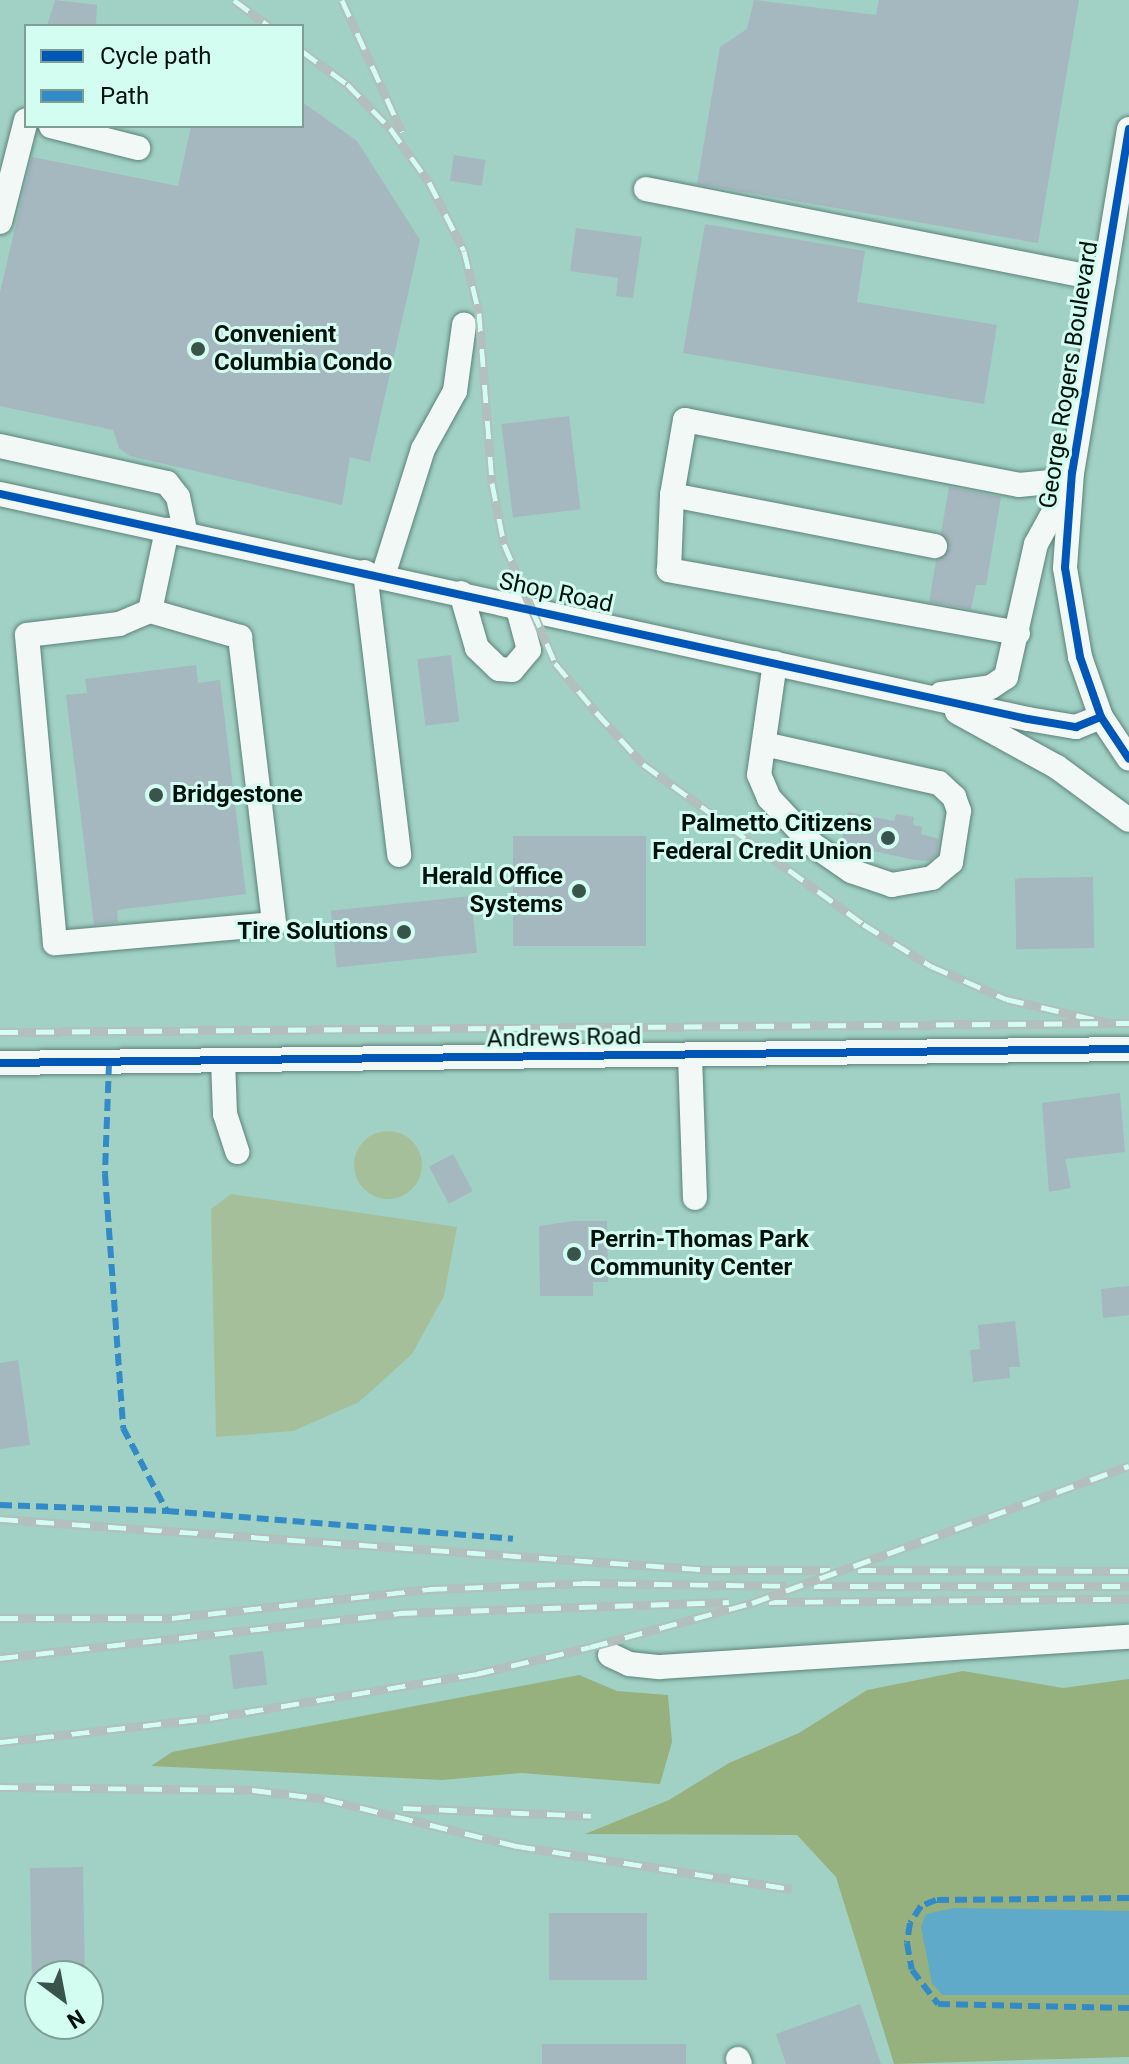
<!DOCTYPE html>
<style>
body{margin:0}
#map{position:relative;width:1129px;height:2064px;overflow:hidden;background:#a1d1c4;font-family:Roboto,sans-serif}
div>[style]{position:absolute}
.green>*{inset:0;background:#a5bf9b}
.round{border-radius:50%}
.forest>*{inset:0;background:#96b17e}
.water>*{inset:0;background:#5eaac8}
.building>*{inset:0;background:#a5b7bf;transform-origin:0 0}
.roads{filter:drop-shadow(0 0 2px #5e827a) drop-shadow(0 0 2px #5e827a)}
.minor>*{height:24px;margin:-12px;padding:0 12px;transform-origin:12px;border-radius:12px;background:#f1f8f6}
.rail>*{height:9px;margin-top:-4.5px;transform-origin:0;background:repeating-linear-gradient(90deg,#d3fdf0 0 18px,#b3bfbc 0 36px);box-sizing:border-box;border-block:2px solid #b3bfbc}
.quiet>*{height:6px;margin-top:-3px;transform-origin:0;background:repeating-linear-gradient(90deg,#328ac6 0 12px,transparent 0 18px)}
.cycleway>*{height:8px;margin:-4px;padding:0 4px;transform-origin:4px;border-radius:4px;background:#0057b8}
.dots>*{width:22px;height:22px;translate:-50% -50%;box-sizing:border-box;border:4px solid #d3fdf0;border-radius:50%}
span{translate:-50% -50%;white-space:nowrap;text-align:center;line-height:1.15;-webkit-text-stroke:6px #d3fdf0;paint-order:stroke}
.poi-label{font-size:24px;color:#00100a;font-weight:700}
.left{translate:0 -50%;text-align:left}
.right{translate:-100% -50%;text-align:right}
.street-label{font-size:24px;color:#00100a}
.legend{position:absolute;left:24px;top:24px;width:280px;height:104px;box-sizing:border-box;background:#d3fdf0;border:2px solid #7f9e94;margin:0;padding:10px 14px;list-style:none;font-size:24px;color:#00100a}
.legend li{display:flex;align-items:center;gap:16px;height:40px}
.legend b{width:40px;border:2px solid #7f9e94}
.north{position:absolute;left:24px;top:1960px;width:80px;height:80px;box-sizing:border-box;background:#d3fdf0;border:2px solid #7f9e94;border-radius:50%;rotate:148deg;font-size:22px;font-weight:700;line-height:32px;text-align:center;color:#00100a}
.north::after{content:'';display:block;margin:auto;width:28px;height:36px;background:#38544b;clip-path:polygon(50% 0,100% 100%,50% 72%,0 100%)}
</style>
<div id="map">
<div class="green">
<div class="round" style="left:354px;top:1131px;width:68px;height:68px"></div>
<div style="clip-path:polygon(231px 1194px,457px 1227px,444px 1296px,412px 1354px,359px 1402px,293px 1431px,216px 1437px,211px 1209px)"></div>
</div>
<div class="forest">
<div style="clip-path:polygon(963px 1671px,1063px 1688px,1129px 1679px,1129px 2057px,894px 2064px,836px 1877px,797px 1835px,585px 1834px,669px 1800px,729px 1763px,799px 1733px,867px 1690px)"></div>
<div style="clip-path:polygon(579px 1675px,617px 1691px,668px 1695px,672px 1742px,660px 1784px,522px 1773px,442px 1780px,151px 1766px,172px 1752px)"></div>
</div>
<div class="water">
<div style="clip-path:polygon(954px 1908px,1129px 1911px,1129px 1995px,942px 1995px,932px 1983px,921px 1927px,926px 1914px)"></div>
</div>
<div class="building">
<div style="clip-path:polygon(55px 0,97px 5px,96px 26px,47px 26px)"></div>
<div style="clip-path:polygon(754px 0,876px 15px,879px 0,1079px 0,1038px 243px,697px 184px,720px 47px,747px 29px)"></div>
<div style="clip-path:polygon(302px 102px,357px 141px,420px 240px,370px 462px,350px 457px,342px 505px,130px 456px,119px 448px,113px 430px,0 406px,0 292px,32px 157px,178px 186px,191px 126px,302px 126px)"></div>
<div style="left:454px;top:155px;width:32px;height:26px;rotate:9deg"></div>
<div style="clip-path:polygon(705px 224px,865px 251px,857px 302px,997px 325px,984px 404px,683px 353px)"></div>
<div style="clip-path:polygon(576px 228px,642px 237px,633px 298px,616px 296px,618px 278px,570px 271px)"></div>
<div style="left:569px;top:416px;width:94px;height:68px;rotate:83deg"></div>
<div style="clip-path:polygon(949px 487px,1001px 497px,986px 585px,976px 585px,971px 609px,929px 602px,936px 561px,950px 548px,941px 533px)"></div>
<div style="left:451px;top:655px;width:67px;height:34px;rotate:83deg"></div>
<div style="clip-path:polygon(196px 665px,198px 683px,220px 680px,246px 894px,117px 910px,118px 922px,94px 925px,66px 695px,87px 693px,85px 679px)"></div>
<div style="clip-path:polygon(848px 812px,894px 821px,896px 814px,914px 817px,913px 825px,922px 827px,921px 834px,939px 839px,937px 854px,929px 861px,915px 860px,841px 844px)"></div>
<div style="left:513px;top:836px;width:133px;height:110px"></div>
<div style="left:1093px;top:877px;width:71px;height:78px;rotate:89deg"></div>
<div style="left:471px;top:896px;width:57px;height:141px;rotate:84deg"></div>
<div style="clip-path:polygon(1120px 1093px,1125px 1152px,1065px 1159px,1071px 1188px,1049px 1192px,1042px 1103px)"></div>
<div style="left:453px;top:1154px;width:42px;height:27px;rotate:62deg"></div>
<div style="clip-path:polygon(573px 1221px,607px 1221px,608px 1282px,593px 1282px,593px 1296px,540px 1296px,539px 1226px)"></div>
<div style="clip-path:polygon(1129px 1286px,1129px 1315px,1103px 1318px,1101px 1289px)"></div>
<div style="clip-path:polygon(1015px 1321px,1020px 1367px,1009px 1367px,1010px 1378px,973px 1382px,970px 1350px,980px 1349px,978px 1325px)"></div>
<div style="clip-path:polygon(18px 1360px,30px 1445px,0 1449px,0 1363px)"></div>
<div style="left:263px;top:1651px;width:34px;height:34px;rotate:83deg"></div>
<div style="left:83px;top:1867px;width:109px;height:53px;rotate:89deg"></div>
<div style="left:647px;top:1913px;width:67px;height:98px;rotate:90deg"></div>
<div style="clip-path:polygon(860px 2004px,881px 2064px,786px 2064px,776px 2034px)"></div>
<div style="left:686px;top:2044px;width:20px;height:144px;rotate:90deg"></div>
</div>
<div class="roads">
<div class="minor">
<div style="left:51px;top:126px;width:90px;rotate:14.2deg"></div>
<div style="left:1129px;top:129px;width:348px;rotate:99.4deg"></div>
<div style="left:1072px;top:472px;width:96px;rotate:94.2deg"></div>
<div style="left:1065px;top:568px;width:90px;rotate:80.4deg"></div>
<div style="left:1080px;top:657px;width:64px;rotate:70.7deg"></div>
<div style="left:1101px;top:717px;width:50px;rotate:56.3deg"></div>
<div style="left:646px;top:189px;width:467px;rotate:11.2deg"></div>
<div style="left:0;top:222px;width:105px;rotate:-75.7deg"></div>
<div style="left:0;top:446px;width:171px;rotate:12.5deg"></div>
<div style="left:167px;top:483px;width:18px;rotate:52deg"></div>
<div style="left:178px;top:497px;width:38px;rotate:78deg"></div>
<div style="left:0;top:494px;width:1052px;rotate:12.35deg"></div>
<div style="left:1028px;top:719px;width:49px;rotate:9.5deg"></div>
<div style="left:1076px;top:727px;width:27px;rotate:-22deg"></div>
<div style="left:672px;top:495px;width:268px;rotate:11deg"></div>
<div style="left:365px;top:572px;width:285px;rotate:83.1deg"></div>
<div style="left:383px;top:576px;width:133px;rotate:-72.5deg"></div>
<div style="left:423px;top:449px;width:66px;rotate:-61.1deg"></div>
<div style="left:455px;top:391px;width:67px;rotate:-82.2deg"></div>
<div style="left:461px;top:593px;width:57px;rotate:73.8deg"></div>
<div style="left:477px;top:648px;width:30px;rotate:44deg"></div>
<div style="left:499px;top:669px;width:13px;rotate:4deg"></div>
<div style="left:512px;top:670px;width:26px;rotate:-50deg"></div>
<div style="left:529px;top:650px;width:47px;rotate:-104.9deg"></div>
<div style="left:150px;top:611px;width:94px;rotate:16.1deg"></div>
<div style="left:240px;top:637px;width:289px;rotate:83.2deg"></div>
<div style="left:274px;top:924px;width:220px;rotate:175deg"></div>
<div style="left:55px;top:943px;width:309px;rotate:-95.2deg"></div>
<div style="left:27px;top:635px;width:93px;rotate:-6.8deg"></div>
<div style="left:119px;top:624px;width:34px;rotate:-23deg"></div>
<div style="left:150px;top:611px;width:83px;rotate:-78.1deg"></div>
<div style="left:1018px;top:633px;width:355px;rotate:-169.8deg"></div>
<div style="left:669px;top:570px;width:75px;rotate:-87.7deg"></div>
<div style="left:672px;top:495px;width:76px;rotate:-80.2deg"></div>
<div style="left:685px;top:420px;width:340px;rotate:11deg"></div>
<div style="left:1019px;top:485px;width:52px;rotate:-5.5deg"></div>
<div style="left:941px;top:694px;width:50px;rotate:-8deg"></div>
<div style="left:991px;top:687px;width:18px;rotate:-34deg"></div>
<div style="left:1006px;top:677px;width:136px;rotate:-77.3deg"></div>
<div style="left:1036px;top:544px;width:58px;rotate:-61.2deg"></div>
<div style="left:957px;top:712px;width:114px;rotate:28.8deg"></div>
<div style="left:1057px;top:767px;width:89px;rotate:36.4deg"></div>
<div style="left:764px;top:744px;width:179px;rotate:12.6deg"></div>
<div style="left:939px;top:783px;width:21px;rotate:43deg"></div>
<div style="left:954px;top:797px;width:15px;rotate:70deg"></div>
<div style="left:959px;top:811px;width:52px;rotate:98.9deg"></div>
<div style="left:951px;top:862px;width:25px;rotate:140deg"></div>
<div style="left:932px;top:878px;width:41px;rotate:170.1deg"></div>
<div style="left:892px;top:885px;width:43px;rotate:-161.1deg"></div>
<div style="left:851px;top:871px;width:47px;rotate:-145.3deg"></div>
<div style="left:812px;top:844px;width:63px;rotate:-133.1deg"></div>
<div style="left:769px;top:798px;width:25px;rotate:-113deg"></div>
<div style="left:759px;top:775px;width:113px;rotate:-81.9deg"></div>
<div style="left:690px;top:1056px;width:142px;rotate:88deg"></div>
<div style="left:223px;top:1061px;width:53px;rotate:87.8deg"></div>
<div style="left:225px;top:1114px;width:40px;rotate:72deg"></div>
<div style="left:0;top:1063px;width:1129px;rotate:-0.71deg"></div>
<div style="left:610px;top:1655px;width:21px;rotate:25deg"></div>
<div style="left:629px;top:1664px;width:31px;rotate:6deg"></div>
<div style="left:660px;top:1667px;width:470px;rotate:-3.7deg"></div>
<div style="left:738px;top:2059px;width:5px;rotate:68deg"></div>
</div>
</div>
<div class="rail">
<div style="left:234px;top:0;width:44px;rotate:36.6deg"></div>
<div style="left:342px;top:0;width:145px;rotate:65.6deg"></div>
<div style="left:302px;top:51px;width:56px;rotate:36.3deg"></div>
<div style="left:347px;top:84px;width:62px;rotate:45.7deg"></div>
<div style="left:390px;top:128px;width:67px;rotate:54.2deg"></div>
<div style="left:429px;top:182px;width:77px;rotate:63.1deg"></div>
<div style="left:464px;top:251px;width:64px;rotate:76.4deg"></div>
<div style="left:479px;top:313px;width:170px;rotate:85.6deg"></div>
<div style="left:492px;top:483px;width:62px;rotate:78.9deg"></div>
<div style="left:504px;top:544px;width:129px;rotate:66.8deg"></div>
<div style="left:555px;top:663px;width:64px;rotate:50.1deg"></div>
<div style="left:596px;top:712px;width:70px;rotate:47.9deg"></div>
<div style="left:643px;top:764px;width:272px;rotate:36deg"></div>
<div style="left:863px;top:924px;width:80px;rotate:31.7deg"></div>
<div style="left:931px;top:966px;width:82px;rotate:23.7deg"></div>
<div style="left:1006px;top:999px;width:107px;rotate:13deg"></div>
<div style="left:0;top:1032px;width:1129px;rotate:-0.46deg"></div>
<div style="left:0;top:1519px;width:714px;rotate:4.1deg"></div>
<div style="left:712px;top:1570px;width:118px"></div>
<div style="left:858px;top:1570px;width:271px;rotate:0.2deg"></div>
<div style="left:814px;top:1586px;width:315px"></div>
<div style="left:769px;top:1602px;width:360px;rotate:-0.5deg"></div>
<div style="left:0;top:1618px;width:172px"></div>
<div style="left:172px;top:1618px;width:259px;rotate:-6.4deg"></div>
<div style="left:429px;top:1589px;width:153px;rotate:-2.2deg"></div>
<div style="left:582px;top:1583px;width:204px;rotate:0.8deg"></div>
<div style="left:0;top:1658px;width:402px;rotate:-6.4deg"></div>
<div style="left:399px;top:1613px;width:330px;rotate:-1.9deg"></div>
<div style="left:0;top:1742px;width:211px;rotate:-6.5deg"></div>
<div style="left:210px;top:1718px;width:270px;rotate:-9.4deg"></div>
<div style="left:476px;top:1674px;width:117px;rotate:-13.3deg"></div>
<div style="left:590px;top:1647px;width:168px;rotate:-15.2deg"></div>
<div style="left:752px;top:1603px;width:401px;rotate:-20deg"></div>
<div style="left:0;top:1787px;width:253px;rotate:0.7deg"></div>
<div style="left:253px;top:1790px;width:73px;rotate:7.1deg"></div>
<div style="left:325px;top:1799px;width:198px;rotate:13.8deg"></div>
<div style="left:517px;top:1846px;width:278px;rotate:8.9deg"></div>
<div style="left:403px;top:1808px;width:188px;rotate:2.4deg"></div>
</div>
<div class="quiet">
<div style="left:109px;top:1063px;width:111px;rotate:92.1deg"></div>
<div style="left:105px;top:1174px;width:255px;rotate:85.9deg"></div>
<div style="left:123px;top:1428px;width:94px;rotate:62.1deg"></div>
<div style="left:0;top:1505px;width:167px;rotate:2.1deg"></div>
<div style="left:167px;top:1511px;width:347px;rotate:4.6deg"></div>
<div style="left:1129px;top:1898px;width:193px;rotate:179.4deg"></div>
<div style="left:936px;top:1900px;width:16px;rotate:158deg"></div>
<div style="left:921px;top:1906px;width:20px;rotate:123deg"></div>
<div style="left:910px;top:1923px;width:20px;rotate:99deg"></div>
<div style="left:907px;top:1943px;width:27px;rotate:80deg"></div>
<div style="left:912px;top:1970px;width:43px;rotate:52.6deg"></div>
<div style="left:938px;top:2004px;width:191px;rotate:1.2deg"></div>
</div>
<div class="cycleway">
<div style="left:1129px;top:129px;width:348px;rotate:99.4deg"></div>
<div style="left:1072px;top:472px;width:96px;rotate:94.2deg"></div>
<div style="left:1065px;top:568px;width:90px;rotate:80.4deg"></div>
<div style="left:1080px;top:657px;width:64px;rotate:70.7deg"></div>
<div style="left:1101px;top:717px;width:50px;rotate:56.3deg"></div>
<div style="left:0;top:494px;width:1052px;rotate:12.35deg"></div>
<div style="left:1028px;top:719px;width:49px;rotate:9.5deg"></div>
<div style="left:1076px;top:727px;width:27px;rotate:-22deg"></div>
<div style="left:0;top:1063px;width:1129px;rotate:-0.71deg"></div>
</div>
<div class="dots">
<div style="left:198px;top:349px;background:#38544b"></div>
<div style="left:156px;top:795px;background:#38544b"></div>
<div style="left:888px;top:838px;background:#38544b"></div>
<div style="left:579px;top:891px;background:#38544b"></div>
<div style="left:404px;top:932px;background:#38544b"></div>
<div style="left:574px;top:1254px;background:#38544b"></div>
</div>
<div class="poi-label">
<span class="left" style="left:214px;top:349px">Convenient<br>Columbia Condo</span>
<span class="left" style="left:172px;top:795px">Bridgestone</span>
<span class="right" style="left:872px;top:838px">Palmetto Citizens<br>Federal Credit Union</span>
<span class="right" style="left:563px;top:891px">Herald Office<br>Systems</span>
<span class="right" style="left:388px;top:932px">Tire Solutions</span>
<span class="left" style="left:590px;top:1254px">Perrin-Thomas Park<br>Community Center</span>
</div>
<div class="street-label">
<span style="left:1069px;top:375px;rotate:-81deg">George Rogers Boulevard</span>
<span style="left:556px;top:593px;rotate:12deg">Shop Road</span>
<span style="left:564px;top:1038px;rotate:-1deg">Andrews Road</span>
</div>
<ul class="legend">
<li><b style="height:10px;background:#0057b8"></b>Cycle path</li>
<li><b style="height:10px;background:#328ac6"></b>Path</li>
</ul>
<div class="north">N</div>
</div>
